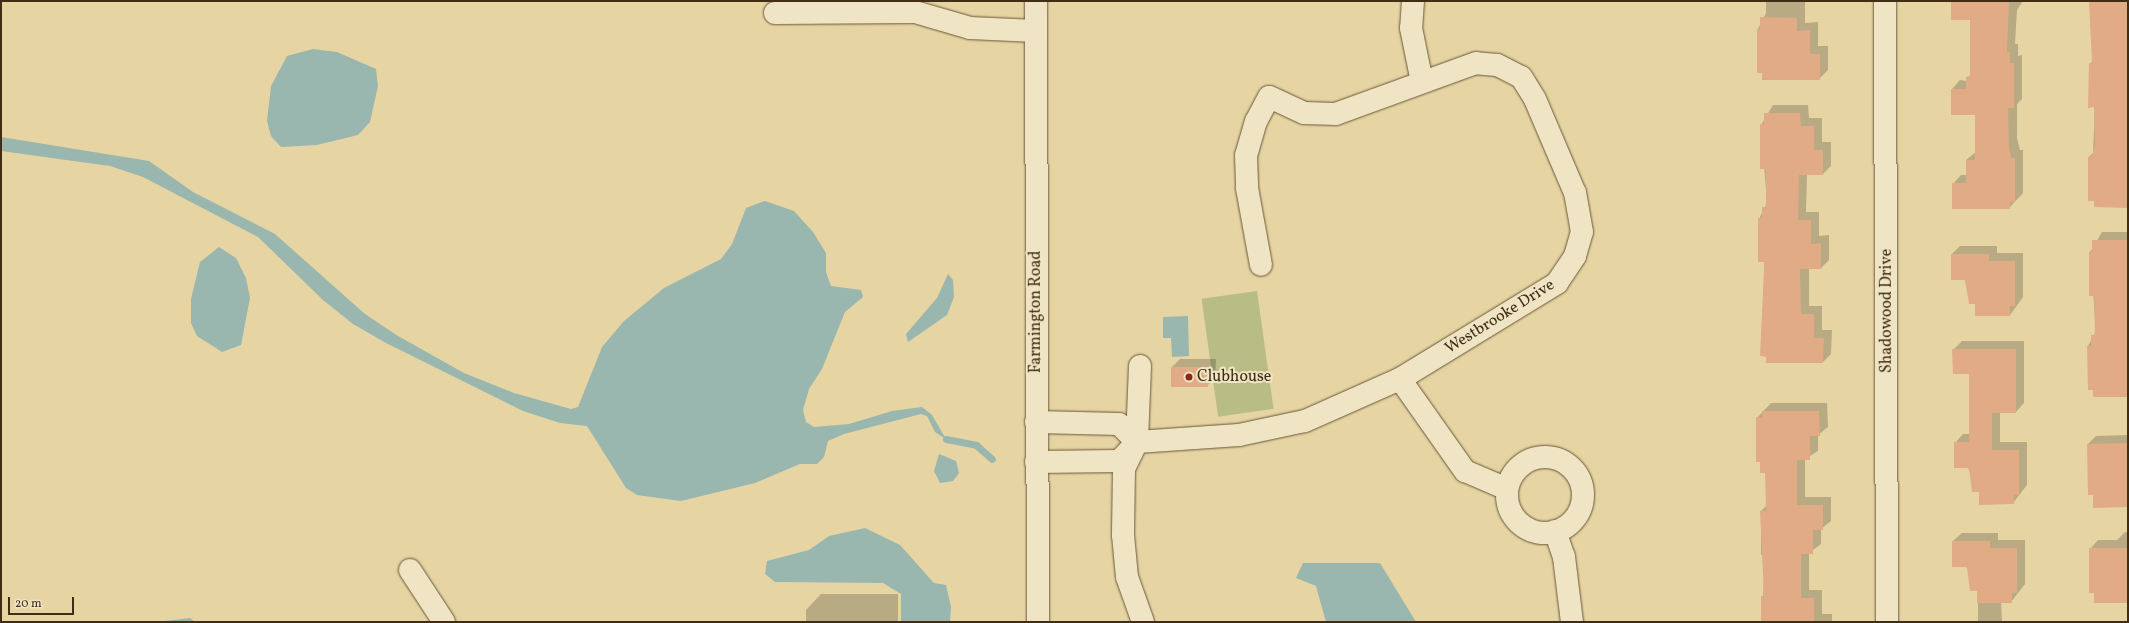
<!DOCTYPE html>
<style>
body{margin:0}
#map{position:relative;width:2129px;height:623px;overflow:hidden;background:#e6d5a3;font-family:Vollkorn,serif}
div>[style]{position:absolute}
.green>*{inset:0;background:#b7bd84;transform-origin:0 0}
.water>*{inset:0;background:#99b6af}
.shadow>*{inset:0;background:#0003}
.stream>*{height:7px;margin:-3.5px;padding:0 3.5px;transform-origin:3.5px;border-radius:3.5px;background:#99b6af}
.building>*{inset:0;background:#e1ab86;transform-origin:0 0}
.roads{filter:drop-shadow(0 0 1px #6a5738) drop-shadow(0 0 1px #6a5738)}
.minor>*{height:22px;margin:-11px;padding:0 11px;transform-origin:11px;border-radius:11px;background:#efe4c3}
.minor>.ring{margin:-11px;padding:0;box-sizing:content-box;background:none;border:22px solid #efe4c3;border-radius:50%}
.dots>*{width:11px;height:11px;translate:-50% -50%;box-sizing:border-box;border:2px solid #efe4c3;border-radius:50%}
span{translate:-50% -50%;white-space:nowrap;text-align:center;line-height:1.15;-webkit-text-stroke:4px #efe4c3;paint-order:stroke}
.street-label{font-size:16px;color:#402d14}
.poi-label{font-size:16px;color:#402d14}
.left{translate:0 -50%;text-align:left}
.frame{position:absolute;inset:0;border:2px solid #402d14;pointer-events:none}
.scale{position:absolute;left:8px;top:597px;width:66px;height:18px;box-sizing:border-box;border:2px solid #402d14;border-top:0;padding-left:5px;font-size:12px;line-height:14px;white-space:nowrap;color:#402d14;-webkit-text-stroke:3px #efe4c3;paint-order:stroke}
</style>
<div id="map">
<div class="green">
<div style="left:1257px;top:291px;width:119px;height:56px;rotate:82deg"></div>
</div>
<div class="water">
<div style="clip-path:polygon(313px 49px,337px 52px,376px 69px,378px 86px,370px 122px,358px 135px,317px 145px,281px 147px,271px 136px,267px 121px,271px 86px,287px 56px)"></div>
<div style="clip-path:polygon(1px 137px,149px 161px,193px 192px,275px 234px,365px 314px,398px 336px,464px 373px,514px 393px,571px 409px,578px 407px,602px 347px,624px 321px,664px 288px,721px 259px,732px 244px,746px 208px,765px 201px,794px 211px,813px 232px,826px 253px,826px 272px,831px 286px,861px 290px,863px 297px,845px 312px,822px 369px,809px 389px,803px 410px,806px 422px,814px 427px,849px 424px,892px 411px,922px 407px,932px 415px,946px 439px,935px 432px,927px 416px,921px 414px,844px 434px,828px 441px,824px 457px,817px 464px,800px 464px,755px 483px,681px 501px,637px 495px,626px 488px,587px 426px,560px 423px,523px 411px,386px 343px,353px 324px,323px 300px,258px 237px,143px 177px,110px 166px,1px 151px)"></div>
<div style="clip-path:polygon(219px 247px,236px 258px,246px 278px,250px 298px,241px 345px,222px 352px,197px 336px,191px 323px,191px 299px,200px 262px)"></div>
<div style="clip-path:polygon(948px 274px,953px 280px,954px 297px,947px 315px,908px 342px,906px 334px,937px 298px)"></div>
<div style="clip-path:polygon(1188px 316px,1189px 356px,1172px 357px,1171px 338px,1163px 338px,1163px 317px)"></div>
<div style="clip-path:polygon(939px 454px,956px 461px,959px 473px,953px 481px,940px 483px,934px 471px)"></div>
<div style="clip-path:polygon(865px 528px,900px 545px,934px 583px,946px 585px,951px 607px,950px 622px,901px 622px,901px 594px,883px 583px,775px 582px,765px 574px,767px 561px,809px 550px,829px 536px)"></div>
<div style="clip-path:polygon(1303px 563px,1380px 563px,1416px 622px,1326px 622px,1316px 586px,1296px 578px)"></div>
<div style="clip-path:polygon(190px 618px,195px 622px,164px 622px,165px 621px)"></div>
</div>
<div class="shadow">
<div style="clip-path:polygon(1766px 1px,1805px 1px,1805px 23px,1818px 22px,1818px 46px,1828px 46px,1828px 70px,1819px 79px,1758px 29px,1766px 13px)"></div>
<div style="clip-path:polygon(1952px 1px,2023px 1px,2017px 10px,2015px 44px,2018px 44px,2018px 56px,2022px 55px,2022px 99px,2017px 104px,2017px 138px,2020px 150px,2023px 150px,2023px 193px,2009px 208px,1953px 184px,1961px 175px,1966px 175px,1966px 160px,1976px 152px,1976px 114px,1952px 114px,1952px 89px,1960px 80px,1967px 81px,1971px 73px,1971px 19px)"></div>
<div style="clip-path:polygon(2091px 1px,2128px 1px,2128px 207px,2095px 200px,2089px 157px,2093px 153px,2095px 106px,2090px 64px,2093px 60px)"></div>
<div style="clip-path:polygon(1773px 105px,1808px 105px,1809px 118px,1822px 118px,1822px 142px,1831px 142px,1831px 166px,1823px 174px,1807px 174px,1806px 212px,1819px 212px,1819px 236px,1829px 235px,1829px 260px,1821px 268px,1809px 268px,1809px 306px,1822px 306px,1822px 330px,1832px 330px,1831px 354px,1823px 362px,1765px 261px,1759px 219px,1767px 203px,1761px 125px)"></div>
<div style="clip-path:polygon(2102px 232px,2128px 232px,2128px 396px,2088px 346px,2096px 331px,2090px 252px)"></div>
<div style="clip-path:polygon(1960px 246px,1997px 246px,1997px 253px,2023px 253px,2023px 297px,2010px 315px,1976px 315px,1976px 303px,1952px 254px)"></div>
<div style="clip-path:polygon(1962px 341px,2024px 341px,2024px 403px,2016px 412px,2000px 412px,2000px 442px,2027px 442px,2027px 485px,2013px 503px,1980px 491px,1955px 443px,1963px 434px,1970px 434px,1970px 373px,1953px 350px)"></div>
<div style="clip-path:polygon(1180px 359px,1216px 359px,1215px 377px,1207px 386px,1172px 386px,1172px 367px)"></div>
<div style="clip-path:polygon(1771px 403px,1827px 403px,1828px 427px,1818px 435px,1818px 451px,1805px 459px,1805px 497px,1831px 497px,1831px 521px,1821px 529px,1821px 544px,1809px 553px,1809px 590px,1822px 590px,1822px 614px,1832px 614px,1832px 622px,1762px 622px,1765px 554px,1761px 555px,1761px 511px,1767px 505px,1766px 472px,1757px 418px)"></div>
<div style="clip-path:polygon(2128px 435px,2128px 506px,2094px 494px,2088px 444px,2096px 436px)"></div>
<div style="clip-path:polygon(2125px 532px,2128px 532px,2128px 602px,2090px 549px,2098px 540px,2117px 540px)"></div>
<div style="clip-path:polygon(1962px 533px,1998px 533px,1998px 540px,2025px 540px,2025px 584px,2011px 602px,2001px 602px,2002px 622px,1978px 622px,1978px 590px,1953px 541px)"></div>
<div style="clip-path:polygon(821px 594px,898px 594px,898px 622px,806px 622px,806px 610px)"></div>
</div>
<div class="stream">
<div style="left:946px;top:439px;width:31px;rotate:11deg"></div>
<div style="left:976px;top:445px;width:21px;rotate:41deg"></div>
</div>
<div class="building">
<div style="clip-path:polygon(1951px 1px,2009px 1px,2007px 52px,2010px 52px,2010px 63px,2014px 63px,2014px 108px,2008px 108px,2009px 147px,2011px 158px,2015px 158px,2015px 202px,2010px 202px,2010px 209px,1952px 209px,1952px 183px,1966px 183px,1966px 160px,1975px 160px,1975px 115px,1951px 115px,1951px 89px,1966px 89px,1966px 77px,1970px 76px,1970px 20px,1951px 20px)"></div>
<div style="clip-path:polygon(2089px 1px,2128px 1px,2128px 208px,2094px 207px,2094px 201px,2088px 201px,2088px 157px,2092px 156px,2095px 145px,2094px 107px,2088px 108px,2089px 63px,2092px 63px)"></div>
<div style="clip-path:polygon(1760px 17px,1797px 18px,1797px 31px,1810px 30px,1810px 54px,1820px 54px,1820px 80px,1762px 80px,1762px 73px,1757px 73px,1757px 29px,1760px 29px)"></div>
<div style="clip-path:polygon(1764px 113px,1800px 113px,1801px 126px,1814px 126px,1814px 150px,1823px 150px,1823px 175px,1799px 175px,1798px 220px,1811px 220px,1811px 244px,1821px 243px,1821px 269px,1800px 269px,1801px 314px,1814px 314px,1814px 338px,1824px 338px,1823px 363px,1766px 363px,1766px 357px,1760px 356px,1764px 269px,1764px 262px,1758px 262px,1758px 218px,1762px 218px,1762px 207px,1766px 207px,1766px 169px,1760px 169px,1760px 124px,1764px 124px)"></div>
<div style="clip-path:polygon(2092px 240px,2128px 240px,2128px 397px,2093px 397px,2093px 390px,2088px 390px,2087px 346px,2091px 346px,2091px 335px,2095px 335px,2094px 296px,2089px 296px,2089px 252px,2092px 251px)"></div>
<div style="clip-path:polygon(1951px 254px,1989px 254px,1989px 261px,2015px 261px,2015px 306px,2010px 306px,2010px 316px,1975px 316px,1975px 304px,1969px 304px,1965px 280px,1951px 280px)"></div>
<div style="clip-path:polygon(1952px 349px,2016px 349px,2016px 413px,1992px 413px,1992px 450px,2019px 450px,2019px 495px,2014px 495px,2014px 504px,1979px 505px,1979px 492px,1972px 492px,1969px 468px,1954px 468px,1954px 442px,1969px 442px,1969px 374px,1953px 374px)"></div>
<div style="left:1171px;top:367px;width:37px;height:20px"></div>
<div style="clip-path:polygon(1762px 411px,1819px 411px,1820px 436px,1810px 436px,1810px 460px,1797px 460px,1797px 505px,1823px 505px,1823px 530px,1813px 530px,1813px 554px,1801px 554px,1801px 598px,1814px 598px,1814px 622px,1761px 622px,1761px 596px,1764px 596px,1760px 511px,1766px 511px,1765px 473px,1760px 473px,1760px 462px,1756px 462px,1756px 417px,1762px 418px)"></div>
<div style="clip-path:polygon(2128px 443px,2128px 507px,2093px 508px,2093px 495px,2088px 495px,2087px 444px)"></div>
<div style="clip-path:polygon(1952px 541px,1990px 541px,1990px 548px,2017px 548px,2017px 593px,2012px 593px,2012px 603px,1977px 603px,1977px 591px,1970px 591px,1967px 567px,1952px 567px)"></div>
<div style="clip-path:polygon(2089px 548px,2128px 548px,2128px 603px,2094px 603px,2094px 593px,2089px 593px)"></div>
</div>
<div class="roads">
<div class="minor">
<div style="left:1036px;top:1px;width:621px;rotate:89.82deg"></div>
<div style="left:1413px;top:1px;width:27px;rotate:94deg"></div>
<div style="left:1411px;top:28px;width:55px;rotate:78.5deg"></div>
<div style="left:1885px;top:1px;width:621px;rotate:89.82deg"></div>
<div style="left:775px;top:13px;width:140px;rotate:-0.4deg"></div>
<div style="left:915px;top:12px;width:57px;rotate:16.2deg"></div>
<div style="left:970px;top:28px;width:65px;rotate:2.6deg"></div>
<div style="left:1140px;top:366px;width:76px;rotate:92.3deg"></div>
<div style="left:1137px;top:442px;width:30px;rotate:116deg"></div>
<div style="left:1124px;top:469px;width:66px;rotate:90.9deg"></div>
<div style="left:1123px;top:535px;width:42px;rotate:84.6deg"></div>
<div style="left:1127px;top:577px;width:48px;rotate:70.4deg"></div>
<div style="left:1400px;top:379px;width:113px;rotate:54.8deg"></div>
<div style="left:1465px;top:471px;width:46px;rotate:23.2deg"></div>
<div style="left:1036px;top:422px;width:83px;rotate:1.4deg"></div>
<div style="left:1119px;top:424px;width:25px;rotate:45deg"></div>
<div style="left:1137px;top:442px;width:26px;rotate:133deg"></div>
<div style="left:1119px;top:461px;width:83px;rotate:179.3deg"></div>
<div style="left:1137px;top:442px;width:102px;rotate:-3.9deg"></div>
<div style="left:1239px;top:435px;width:67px;rotate:-12deg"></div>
<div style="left:1305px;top:421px;width:104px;rotate:-23.9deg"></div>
<div style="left:1400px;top:379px;width:184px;rotate:-31.4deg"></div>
<div style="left:1557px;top:283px;width:32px;rotate:-56deg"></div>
<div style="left:1575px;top:256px;width:25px;rotate:-74deg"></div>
<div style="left:1582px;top:232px;width:40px;rotate:-100deg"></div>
<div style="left:1575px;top:193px;width:102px;rotate:-113.1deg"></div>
<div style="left:1535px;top:99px;width:26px;rotate:-122deg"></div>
<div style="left:1521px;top:77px;width:27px;rotate:-153deg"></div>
<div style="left:1497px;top:65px;width:21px;rotate:-175deg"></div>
<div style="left:1476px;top:63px;width:149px;rotate:160deg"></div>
<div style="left:1336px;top:114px;width:32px;rotate:-178deg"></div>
<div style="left:1304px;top:113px;width:38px;rotate:-155deg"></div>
<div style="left:1269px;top:97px;width:27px;rotate:118deg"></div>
<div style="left:1256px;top:121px;width:35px;rotate:106deg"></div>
<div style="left:1246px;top:155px;width:33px;rotate:88deg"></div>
<div style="left:1247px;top:188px;width:78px;rotate:79.7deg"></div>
<div class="ring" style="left:1507px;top:457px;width:54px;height:54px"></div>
<div style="left:1555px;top:531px;width:28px;rotate:71deg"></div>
<div style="left:1564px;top:557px;width:65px;rotate:83deg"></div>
<div style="left:410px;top:570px;width:62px;rotate:56.8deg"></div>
</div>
</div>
<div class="dots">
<div style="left:1189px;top:377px;background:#8f2418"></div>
</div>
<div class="street-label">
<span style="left:1887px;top:311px;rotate:-90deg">Shadowood Drive</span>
<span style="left:1036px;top:312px;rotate:-90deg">Farmington Road</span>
<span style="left:1500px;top:317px;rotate:-32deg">Westbrooke Drive</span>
</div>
<div class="poi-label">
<span class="left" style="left:1197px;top:377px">Clubhouse</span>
</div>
<div class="frame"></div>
<div class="scale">20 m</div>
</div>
